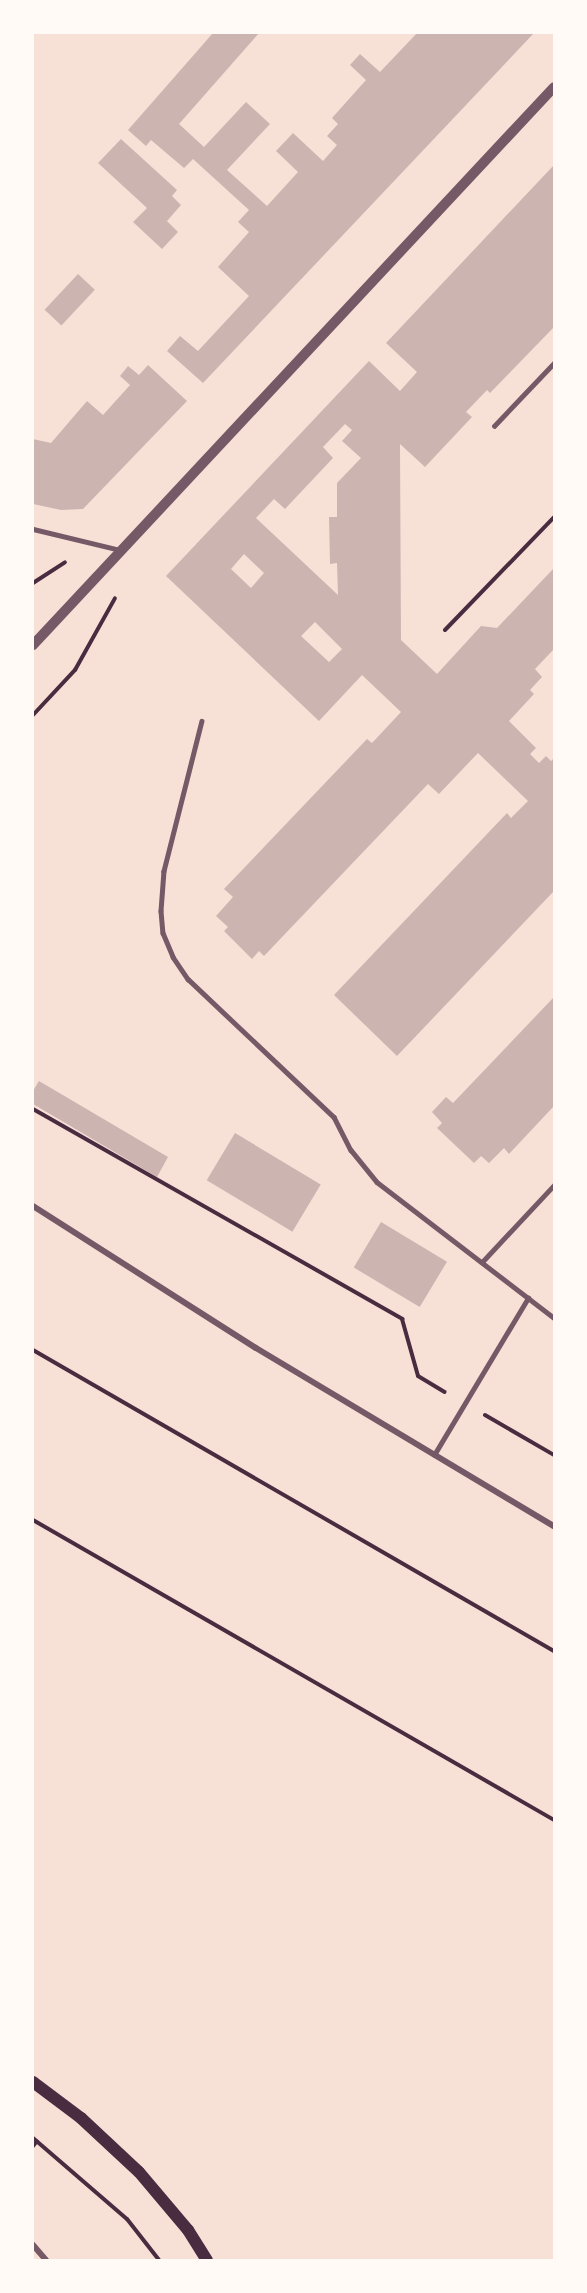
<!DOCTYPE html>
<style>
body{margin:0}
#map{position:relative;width:587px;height:2293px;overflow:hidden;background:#f7e1d7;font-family:Commissioner,sans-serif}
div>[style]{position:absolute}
.building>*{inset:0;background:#ccb4b1;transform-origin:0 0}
.path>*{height:4px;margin:-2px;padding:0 2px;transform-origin:2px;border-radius:2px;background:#4a2c40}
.service>*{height:4.5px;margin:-2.25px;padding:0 2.25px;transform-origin:2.25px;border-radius:2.25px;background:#755966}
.pedestrian>*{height:5px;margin:-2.5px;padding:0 2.5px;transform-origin:2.5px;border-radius:2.5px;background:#755966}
.minor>*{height:6px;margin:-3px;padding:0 3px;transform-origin:3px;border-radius:3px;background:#755966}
.tertiary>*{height:10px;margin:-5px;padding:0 5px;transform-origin:5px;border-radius:5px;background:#755966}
.secondary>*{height:12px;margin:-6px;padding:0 6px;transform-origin:6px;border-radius:6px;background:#4a2c40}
span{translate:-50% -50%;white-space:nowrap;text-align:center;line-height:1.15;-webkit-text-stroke:6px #fffaf5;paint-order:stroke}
.frame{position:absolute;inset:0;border:34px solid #fffaf5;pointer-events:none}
</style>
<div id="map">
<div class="building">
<div style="clip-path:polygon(213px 33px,259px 33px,179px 124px,204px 147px,246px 102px,270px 124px,227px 170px,267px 206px,298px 172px,276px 151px,293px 133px,323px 161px,337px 145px,327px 136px,338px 124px,332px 118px,366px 80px,350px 65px,360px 54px,380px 72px,417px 33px,534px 33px,203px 383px,167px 351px,180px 336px,198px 351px,249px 296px,218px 267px,249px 232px,238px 222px,249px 210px,193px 159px,184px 168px,151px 140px,146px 146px,128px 130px)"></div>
<div style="clip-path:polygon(121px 139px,177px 190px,172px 196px,181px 205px,167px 221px,178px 232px,162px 249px,133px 222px,147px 208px,98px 163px)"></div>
<div style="clip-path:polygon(evenodd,554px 165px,554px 327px,490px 393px,487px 390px,466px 412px,472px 417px,425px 467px,400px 444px,401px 640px,437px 674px,481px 626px,497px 628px,554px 568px,554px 649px,535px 669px,542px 677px,530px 690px,534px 694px,509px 721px,536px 748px,530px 754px,539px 763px,546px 756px,551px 761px,554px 758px,554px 891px,397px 1056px,334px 995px,507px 813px,511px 818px,528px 801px,478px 753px,439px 794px,428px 784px,264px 956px,259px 951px,252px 959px,224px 931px,228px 927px,216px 916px,233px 897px,224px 889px,367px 739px,372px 743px,401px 712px,362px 675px,319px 721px,166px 576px,369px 361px,400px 391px,417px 372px,386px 343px,554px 165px,345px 424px,352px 430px,342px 441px,361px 458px,337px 483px,337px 517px,329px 517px,330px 564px,337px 563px,338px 595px,256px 518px,274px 499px,285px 509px,333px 458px,323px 447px,345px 424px,554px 165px,244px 554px,264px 573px,251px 588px,231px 569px,244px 554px,554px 165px,315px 622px,342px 649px,329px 662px,301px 636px,315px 622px)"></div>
<div style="left:78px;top:274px;width:23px;height:49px;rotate:43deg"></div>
<div style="clip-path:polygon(148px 365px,187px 401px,83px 509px,61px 510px,33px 504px,33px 439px,51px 443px,87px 401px,103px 415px,130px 385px,120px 376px,128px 366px,139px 375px)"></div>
<div style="clip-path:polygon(554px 997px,554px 1106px,509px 1154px,504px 1148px,489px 1163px,481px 1156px,474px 1163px,437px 1128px,442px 1123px,432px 1112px,446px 1097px,453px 1103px)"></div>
<div style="clip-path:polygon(39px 1081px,168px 1157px,157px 1177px,33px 1104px,33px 1091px)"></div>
<div style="left:235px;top:1133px;width:100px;height:55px;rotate:31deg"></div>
<div style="left:381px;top:1222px;width:77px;height:53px;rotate:31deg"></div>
</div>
<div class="path">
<div style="left:33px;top:583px;width:38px;rotate:-33deg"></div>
<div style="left:445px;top:630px;width:157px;rotate:-46deg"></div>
<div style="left:33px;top:715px;width:62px;rotate:-47deg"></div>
<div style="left:75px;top:670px;width:82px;rotate:-60.9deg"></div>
<div style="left:33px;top:1109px;width:425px;rotate:29.6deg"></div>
<div style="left:402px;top:1319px;width:59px;rotate:74.3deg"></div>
<div style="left:418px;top:1376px;width:31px;rotate:31deg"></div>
<div style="left:33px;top:1350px;width:602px;rotate:30.02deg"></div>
<div style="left:485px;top:1415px;width:80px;rotate:30.1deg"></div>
<div style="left:33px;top:1520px;width:601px;rotate:29.93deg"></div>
<div style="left:33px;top:2138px;width:124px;rotate:40.8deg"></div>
<div style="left:127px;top:2219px;width:52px;rotate:52deg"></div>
<div style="left:33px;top:2146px;width:6px;rotate:-51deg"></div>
</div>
<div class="service">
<div style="left:494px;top:426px;width:87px;rotate:-46.4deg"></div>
<div style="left:202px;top:721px;width:155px;rotate:104.2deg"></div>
<div style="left:164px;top:871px;width:40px;rotate:94.3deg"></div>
<div style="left:161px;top:911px;width:22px;rotate:85deg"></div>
<div style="left:163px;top:933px;width:26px;rotate:67deg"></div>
<div style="left:173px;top:957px;width:27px;rotate:56deg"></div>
<div style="left:188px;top:979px;width:201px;rotate:43.4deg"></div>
<div style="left:334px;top:1117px;width:37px;rotate:63deg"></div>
<div style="left:351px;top:1150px;width:41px;rotate:50.9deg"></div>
<div style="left:377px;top:1182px;width:223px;rotate:37.5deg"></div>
<div style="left:482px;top:1262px;width:105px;rotate:-46.9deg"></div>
<div style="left:434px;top:1455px;width:183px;rotate:-59.1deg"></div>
</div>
<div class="pedestrian">
<div style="left:33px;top:529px;width:89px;rotate:13.6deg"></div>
</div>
<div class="minor">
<div style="left:33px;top:1206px;width:264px;rotate:32.5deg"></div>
<div style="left:256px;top:1348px;width:347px;rotate:30.9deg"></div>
<div style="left:33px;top:2245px;width:20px;rotate:49deg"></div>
</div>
<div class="tertiary">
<div style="left:33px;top:645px;width:763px;rotate:-46.96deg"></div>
</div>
<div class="secondary">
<div style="left:33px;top:2082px;width:60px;rotate:36.9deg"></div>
<div style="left:81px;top:2118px;width:79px;rotate:43deg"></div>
<div style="left:139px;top:2172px;width:76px;rotate:49.8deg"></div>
<div style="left:188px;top:2230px;width:36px;rotate:58deg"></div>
</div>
<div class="frame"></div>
</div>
